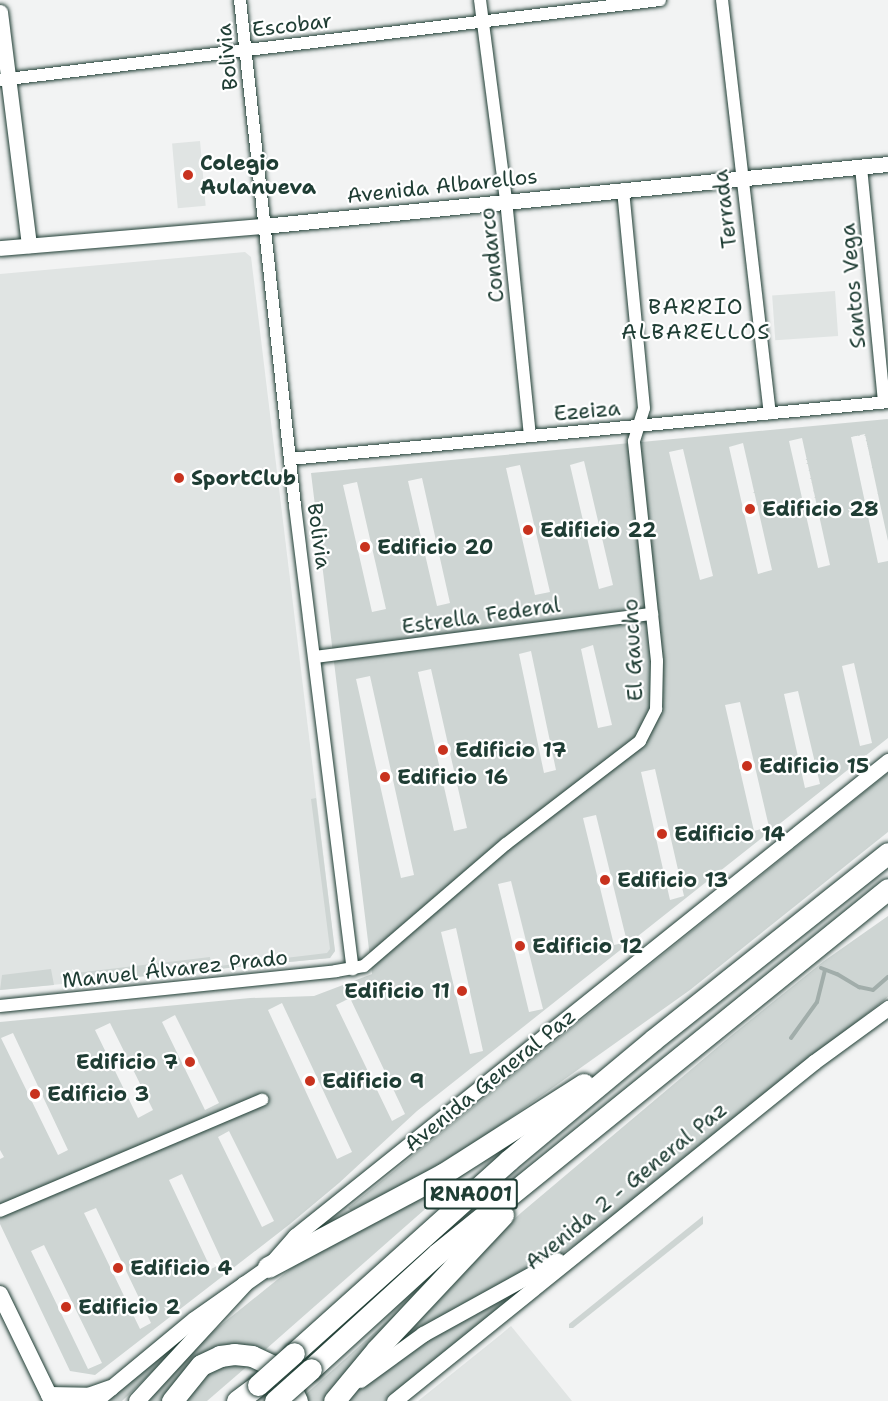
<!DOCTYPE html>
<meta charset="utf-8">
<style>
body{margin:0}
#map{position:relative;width:888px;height:1401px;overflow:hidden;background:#f2f3f3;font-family:"Shantell Sans",sans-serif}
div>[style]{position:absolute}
.built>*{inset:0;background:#e0e4e3;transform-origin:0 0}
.green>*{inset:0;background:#ced5d3}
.stream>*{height:4px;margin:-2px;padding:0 2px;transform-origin:2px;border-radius:2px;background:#a1adaa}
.roads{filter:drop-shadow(0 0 2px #1f3d34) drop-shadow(0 0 2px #1f3d34)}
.minor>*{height:12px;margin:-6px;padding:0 6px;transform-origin:6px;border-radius:6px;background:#fff}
.tertiary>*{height:15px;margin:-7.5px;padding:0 7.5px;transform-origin:7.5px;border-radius:7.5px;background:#fff}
.secondary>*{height:16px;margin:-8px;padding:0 8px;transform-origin:8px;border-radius:8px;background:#fff}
.motorway>*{height:21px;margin:-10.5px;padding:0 10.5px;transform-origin:10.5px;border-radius:10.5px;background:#fff}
.bridges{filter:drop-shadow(0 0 2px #1f3d34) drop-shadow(0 0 2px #1f3d34)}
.motorway-bridge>*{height:21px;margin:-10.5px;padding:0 10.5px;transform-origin:10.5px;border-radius:10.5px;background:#fff}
.dots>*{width:16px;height:16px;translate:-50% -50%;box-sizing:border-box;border:3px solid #fff;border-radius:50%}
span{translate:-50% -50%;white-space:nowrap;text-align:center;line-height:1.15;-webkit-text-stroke:4.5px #fff;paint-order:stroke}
.shield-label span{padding:2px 4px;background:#fff;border:2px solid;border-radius:4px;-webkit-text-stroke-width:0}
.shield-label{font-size:20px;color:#1f3d34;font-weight:700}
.street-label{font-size:21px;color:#1f3d34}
.poi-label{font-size:21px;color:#1f3d34;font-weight:700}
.left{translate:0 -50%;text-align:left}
.right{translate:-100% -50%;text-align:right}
.neighbourhood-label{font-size:22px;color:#1f3d34;letter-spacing:1.5px}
</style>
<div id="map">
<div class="built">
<div style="left:200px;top:141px;width:65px;height:28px;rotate:85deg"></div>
<div style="clip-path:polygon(245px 252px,251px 257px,335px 951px,330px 958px,0 990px,0 274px)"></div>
<div style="left:835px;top:291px;width:45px;height:63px;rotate:86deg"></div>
<div style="clip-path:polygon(511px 1326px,572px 1401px,418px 1401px,499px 1336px)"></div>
</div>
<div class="green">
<div style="clip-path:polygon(evenodd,888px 419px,888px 541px,865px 434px,851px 437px,878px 563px,888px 561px,888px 738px,417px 1111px,339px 1183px,290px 1224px,95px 1375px,70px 1371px,0 1224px,0 1159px,4px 1157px,0 1150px,0 1022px,250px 998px,314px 996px,372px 974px,311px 473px,888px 419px,802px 438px,830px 565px,818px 568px,789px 441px,802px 438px,888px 419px,743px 443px,772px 570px,758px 574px,729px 447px,743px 443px,888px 419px,683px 449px,713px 576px,700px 580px,669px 452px,683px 449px,888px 419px,584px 461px,613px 585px,599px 589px,570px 465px,584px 461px,888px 419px,520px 465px,550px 592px,535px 595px,506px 468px,520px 465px,888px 419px,422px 478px,450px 603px,437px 606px,408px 481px,422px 478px,888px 419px,357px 482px,386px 609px,372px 612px,343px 485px,357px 482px,888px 419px,593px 645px,612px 725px,598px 728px,581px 649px,593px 645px,888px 419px,531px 651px,556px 770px,544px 773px,519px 654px,531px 651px,888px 419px,854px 663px,872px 743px,860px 746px,842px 666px,854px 663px,888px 419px,431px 669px,467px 828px,454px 831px,418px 672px,431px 669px,888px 419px,370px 676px,414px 875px,401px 878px,356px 679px,370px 676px,888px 419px,798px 691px,820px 784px,805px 788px,784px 694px,798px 691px,888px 419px,740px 702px,769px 827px,754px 831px,725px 705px,740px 702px,888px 419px,655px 769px,684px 896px,670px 900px,641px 772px,655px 769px,888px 419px,596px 815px,627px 942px,614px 945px,583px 818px,596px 815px,888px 419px,511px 881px,543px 1009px,529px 1012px,498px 884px,511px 881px,888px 419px,456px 928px,483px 1051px,470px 1054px,441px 932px,456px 928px,888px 419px,350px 998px,405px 1114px,392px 1121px,336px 1005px,350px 998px,888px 419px,282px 1003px,352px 1152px,337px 1159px,268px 1010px,282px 1003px,888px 419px,175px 1015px,219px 1103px,205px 1110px,162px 1022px,175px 1015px,888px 419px,110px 1023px,153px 1110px,138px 1118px,95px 1030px,110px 1023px,888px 419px,13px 1033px,68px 1150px,58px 1155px,1px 1038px,13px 1033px,888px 419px,229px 1131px,274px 1221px,262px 1227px,218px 1137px,229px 1131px,888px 419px,182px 1174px,223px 1263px,211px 1269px,169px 1180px,182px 1174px,888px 419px,96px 1208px,151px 1323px,140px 1329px,84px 1213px,96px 1208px,888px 419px,44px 1245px,102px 1363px,88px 1369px,31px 1251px,44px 1245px)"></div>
<div style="clip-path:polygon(888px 773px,888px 832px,690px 990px,482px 1138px,424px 1173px,351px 1211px,348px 1208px)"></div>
<div style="clip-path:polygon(316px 798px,335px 951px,330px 958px,77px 983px,76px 973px,210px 957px,211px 967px,327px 953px,330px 949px,311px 799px)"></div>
<div style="clip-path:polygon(888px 916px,888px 997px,587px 1238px,558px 1256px,464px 1303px,392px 1346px,491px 1240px,522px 1212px,732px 1035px,824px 961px)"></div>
<div style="clip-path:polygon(51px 969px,54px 985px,0 990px,2px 975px)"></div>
<div style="clip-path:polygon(463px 1171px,465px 1174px,265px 1350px,250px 1347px,162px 1401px,148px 1401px,200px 1342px,309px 1254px)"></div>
<div style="clip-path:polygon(703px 1216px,703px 1224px,573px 1328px,569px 1328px,569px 1324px)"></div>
<div style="clip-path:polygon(502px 1295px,507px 1301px,385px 1401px,345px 1401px,384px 1367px)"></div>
<div style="clip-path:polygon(415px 1296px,328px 1401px,305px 1401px,305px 1395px)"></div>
<div style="clip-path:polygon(180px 1340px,181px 1341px,177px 1348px,122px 1401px,105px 1401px)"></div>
<div style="clip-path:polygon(251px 1363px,207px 1401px,180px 1401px,214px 1365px)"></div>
</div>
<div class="stream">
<div style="left:821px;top:968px;width:17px;rotate:21deg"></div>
<div style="left:837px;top:974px;width:26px;rotate:31deg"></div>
<div style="left:859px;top:987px;width:14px;rotate:12deg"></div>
<div style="left:873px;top:990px;width:20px;rotate:-41deg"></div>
<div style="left:791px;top:1038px;width:44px;rotate:-54.2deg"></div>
<div style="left:817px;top:1002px;width:33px;rotate:-76deg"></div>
</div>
<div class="roads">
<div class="minor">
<div style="left:240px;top:0;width:509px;rotate:83.8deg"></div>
<div style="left:295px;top:506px;width:467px;rotate:82.9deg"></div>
<div style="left:480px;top:0;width:202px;rotate:82.6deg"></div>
<div style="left:506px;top:200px;width:237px;rotate:84.2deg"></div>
<div style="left:722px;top:0;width:416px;rotate:83.4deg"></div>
<div style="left:0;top:80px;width:665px;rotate:-6.91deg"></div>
<div style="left:861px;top:167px;width:236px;rotate:84.4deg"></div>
<div style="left:290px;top:459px;width:601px;rotate:-5.44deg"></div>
<div style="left:315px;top:657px;width:340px;rotate:-7.3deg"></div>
<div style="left:0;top:1006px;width:338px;rotate:-5.9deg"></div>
<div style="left:336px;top:971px;width:28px;rotate:-10deg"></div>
<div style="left:364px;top:966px;width:187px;rotate:-40.7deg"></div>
<div style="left:506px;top:844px;width:169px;rotate:-37.5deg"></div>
<div style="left:640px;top:741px;width:36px;rotate:-63deg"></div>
<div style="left:656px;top:709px;width:48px;rotate:-88.8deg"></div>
<div style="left:657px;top:661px;width:221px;rotate:-96deg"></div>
<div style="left:634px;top:441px;width:34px;rotate:-73deg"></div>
<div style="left:644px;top:408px;width:220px;rotate:-95.5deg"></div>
<div style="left:0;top:1211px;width:285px;rotate:-23deg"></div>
</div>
<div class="tertiary">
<div style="left:0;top:12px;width:235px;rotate:82.9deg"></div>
<div style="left:0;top:248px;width:264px;rotate:-4.8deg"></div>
<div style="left:263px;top:226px;width:628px;rotate:-5.67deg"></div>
<div style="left:360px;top:1380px;width:78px;rotate:-36.1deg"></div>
<div style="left:423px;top:1334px;width:153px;rotate:-28.9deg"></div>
<div style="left:102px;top:1395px;width:119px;rotate:-39.6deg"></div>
<div style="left:194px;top:1319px;width:90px;rotate:-35.1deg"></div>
<div style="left:268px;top:1267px;width:41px;rotate:-48.9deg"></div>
<div style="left:295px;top:1236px;width:760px;rotate:-38.7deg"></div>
<div style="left:394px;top:1401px;width:540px;rotate:-38.91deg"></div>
<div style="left:814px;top:1062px;width:92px;rotate:-36.1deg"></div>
</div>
<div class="secondary">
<div style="left:0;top:1294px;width:119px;rotate:64.1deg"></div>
<div style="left:49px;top:1395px;width:39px;rotate:1deg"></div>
<div style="left:88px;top:1396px;width:24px;rotate:-19deg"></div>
<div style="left:137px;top:1401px;width:159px;rotate:-47.3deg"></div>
</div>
<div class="motorway">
<div style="left:268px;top:1267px;width:198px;rotate:-28deg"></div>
<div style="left:443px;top:1174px;width:167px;rotate:-32.6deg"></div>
<div style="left:294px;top:1353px;width:289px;rotate:-41.9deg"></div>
<div style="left:509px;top:1160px;width:187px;rotate:-39.8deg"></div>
<div style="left:653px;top:1040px;width:300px;rotate:-38.5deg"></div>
<div style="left:311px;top:1369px;width:171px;rotate:-42.4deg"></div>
<div style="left:437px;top:1254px;width:580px;rotate:-38.98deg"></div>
<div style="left:172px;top:1401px;width:46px;rotate:-51.1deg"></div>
<div style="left:201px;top:1365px;width:21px;rotate:-25deg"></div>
<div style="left:220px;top:1356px;width:14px;rotate:-8deg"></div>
<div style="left:234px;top:1354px;width:18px;rotate:6deg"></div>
<div style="left:252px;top:1356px;width:23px;rotate:25deg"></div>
<div style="left:273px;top:1366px;width:24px;rotate:48deg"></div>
<div style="left:289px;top:1384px;width:19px;rotate:65deg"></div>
<div style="left:237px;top:1401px;width:26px;rotate:-37deg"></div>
<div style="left:334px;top:1401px;width:67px;rotate:-50.4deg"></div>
<div style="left:377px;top:1349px;width:184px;rotate:-46.8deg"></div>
</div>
</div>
<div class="bridges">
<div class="motorway-bridge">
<div style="left:258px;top:1385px;width:48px;rotate:-41.6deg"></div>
<div style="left:275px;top:1401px;width:48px;rotate:-41.6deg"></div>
</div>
</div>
<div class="dots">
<div style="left:188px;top:175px;background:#c8321e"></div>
<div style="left:179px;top:478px;background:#c8321e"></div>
<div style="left:750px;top:509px;background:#c8321e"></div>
<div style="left:528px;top:530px;background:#c8321e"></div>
<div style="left:365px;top:547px;background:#c8321e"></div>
<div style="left:443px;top:750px;background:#c8321e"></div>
<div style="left:747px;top:766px;background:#c8321e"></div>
<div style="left:385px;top:777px;background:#c8321e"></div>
<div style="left:662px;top:834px;background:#c8321e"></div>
<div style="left:605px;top:880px;background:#c8321e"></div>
<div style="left:520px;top:946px;background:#c8321e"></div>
<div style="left:462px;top:991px;background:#c8321e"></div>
<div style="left:190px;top:1062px;background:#c8321e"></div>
<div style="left:310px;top:1081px;background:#c8321e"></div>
<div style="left:35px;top:1094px;background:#c8321e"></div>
<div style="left:118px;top:1268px;background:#c8321e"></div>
<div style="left:66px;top:1307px;background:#c8321e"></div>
</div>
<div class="shield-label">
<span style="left:471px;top:1194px">RNA001</span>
</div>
<div class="street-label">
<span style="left:292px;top:25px;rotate:-7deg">Escobar</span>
<span style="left:227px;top:57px;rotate:-96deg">Bolivia</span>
<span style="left:442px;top:186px;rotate:-6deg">Avenida Albarellos</span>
<span style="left:725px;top:209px;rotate:-97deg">Terrada</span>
<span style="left:492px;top:255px;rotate:-96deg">Condarco</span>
<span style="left:853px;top:286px;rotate:-95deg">Santos Vega</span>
<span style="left:587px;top:411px;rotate:-5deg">Ezeiza</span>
<span style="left:319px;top:536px;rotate:82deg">Bolivia</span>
<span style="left:481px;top:616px;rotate:-8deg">Estrella Federal</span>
<span style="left:633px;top:650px;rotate:-93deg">El Gaucho</span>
<span style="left:175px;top:969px;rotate:-6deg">Manuel Álvarez Prado</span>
<span style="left:490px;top:1080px;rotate:-39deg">Avenida General Paz</span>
<span style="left:626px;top:1186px;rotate:-39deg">Avenida 2 - General Paz</span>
</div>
<div class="poi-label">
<span class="left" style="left:200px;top:175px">Colegio<br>Aulanueva</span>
<span class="left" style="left:191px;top:478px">SportClub</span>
<span class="left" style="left:762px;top:509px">Edificio 28</span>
<span class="left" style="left:540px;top:530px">Edificio 22</span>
<span class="left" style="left:377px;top:547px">Edificio 20</span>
<span class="left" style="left:455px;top:750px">Edificio 17</span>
<span class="left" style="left:759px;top:766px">Edificio 15</span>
<span class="left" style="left:397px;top:777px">Edificio 16</span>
<span class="left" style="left:674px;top:834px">Edificio 14</span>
<span class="left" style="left:617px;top:880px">Edificio 13</span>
<span class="left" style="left:532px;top:946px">Edificio 12</span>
<span class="right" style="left:450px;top:991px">Edificio 11</span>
<span class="right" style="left:178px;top:1062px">Edificio 7</span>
<span class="left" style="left:322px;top:1081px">Edificio 9</span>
<span class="left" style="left:47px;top:1094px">Edificio 3</span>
<span class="left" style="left:130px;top:1268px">Edificio 4</span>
<span class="left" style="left:78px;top:1307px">Edificio 2</span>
</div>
<div class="neighbourhood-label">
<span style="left:696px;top:319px">BARRIO<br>ALBARELLOS</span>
</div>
</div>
